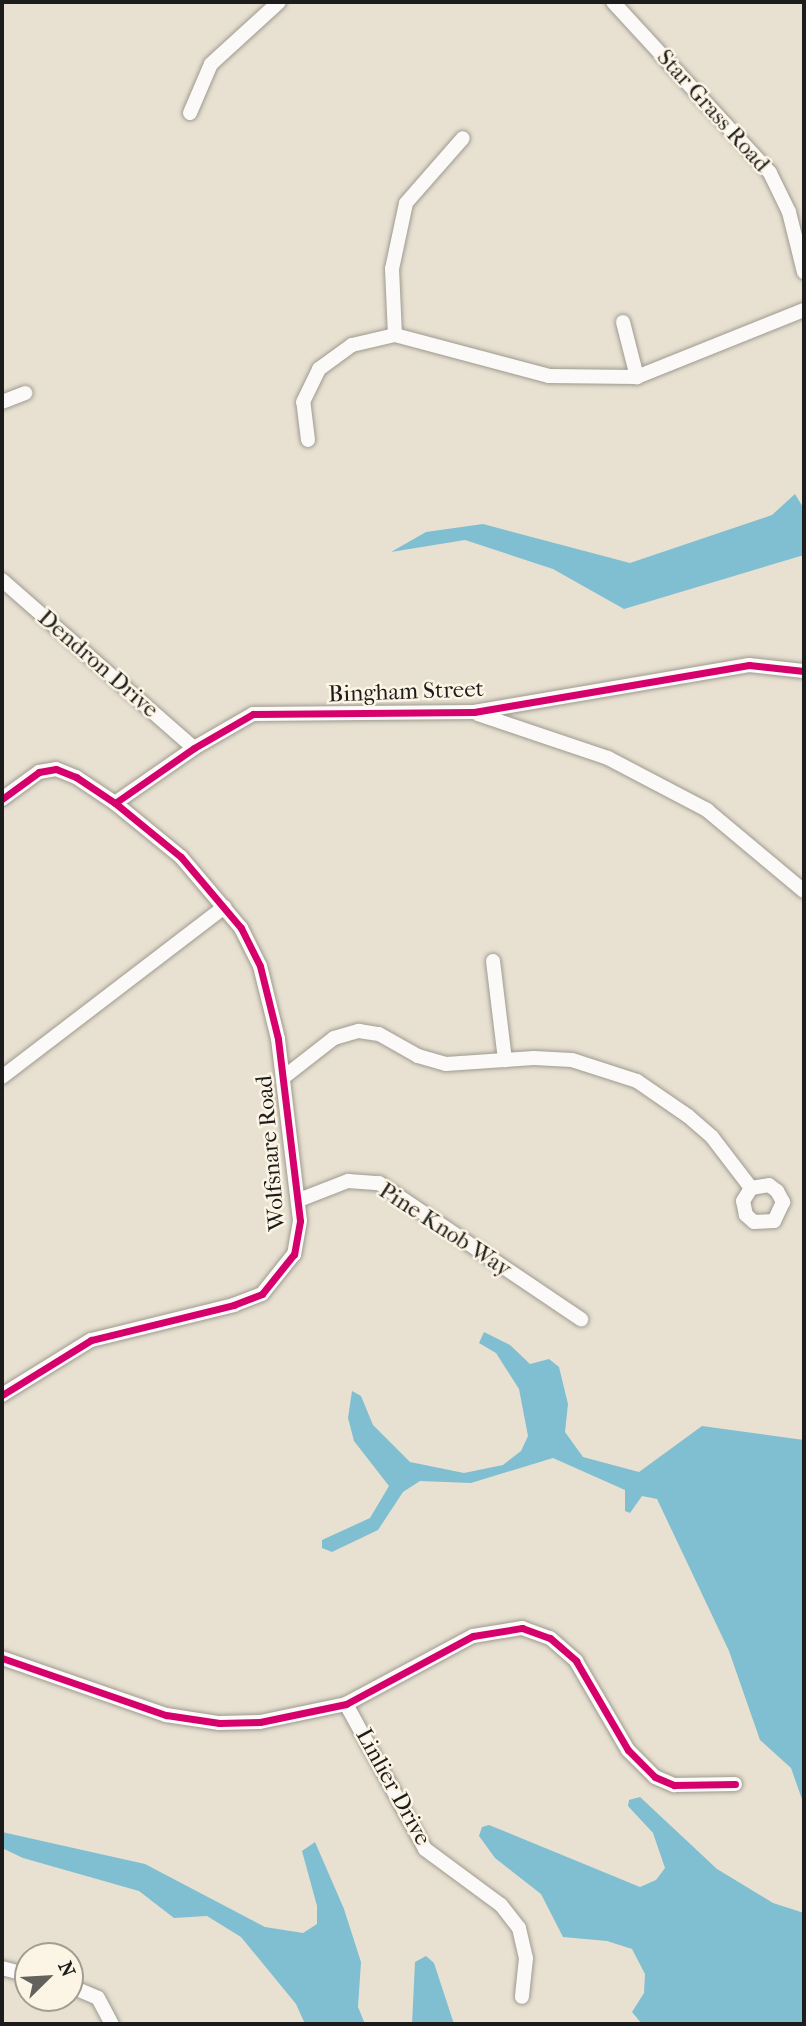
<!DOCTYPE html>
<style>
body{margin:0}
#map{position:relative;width:806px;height:2026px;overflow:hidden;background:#e8e1d1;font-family:"IM FELL French Canon",serif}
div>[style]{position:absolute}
.water>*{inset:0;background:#7fbfd1}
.roads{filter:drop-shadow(0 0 2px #9e9a91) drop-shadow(0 0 2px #9e9a91)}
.street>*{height:14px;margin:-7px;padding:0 7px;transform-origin:7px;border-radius:7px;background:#fcfaf8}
.cycleway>*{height:7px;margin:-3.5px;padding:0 3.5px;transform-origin:3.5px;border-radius:3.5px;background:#d6006c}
span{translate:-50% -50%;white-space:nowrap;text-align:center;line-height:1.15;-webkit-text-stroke:5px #fcf5e5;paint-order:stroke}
.street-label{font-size:23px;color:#1c1c1c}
.frame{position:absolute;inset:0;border:4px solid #1c1c1c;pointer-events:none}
.north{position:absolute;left:14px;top:1942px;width:70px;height:70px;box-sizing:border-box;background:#fcf5e5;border:2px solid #a29e95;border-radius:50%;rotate:66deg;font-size:19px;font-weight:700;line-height:28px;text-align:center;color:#1c1c1c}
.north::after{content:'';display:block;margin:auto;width:24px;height:32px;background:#63615b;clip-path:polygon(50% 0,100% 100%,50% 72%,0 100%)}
</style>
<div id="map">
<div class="water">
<div style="clip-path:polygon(795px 494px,804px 509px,804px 555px,624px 609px,553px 569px,465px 540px,391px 552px,426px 532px,483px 524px,630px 563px,772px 515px)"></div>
<div style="clip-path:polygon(484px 1332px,510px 1345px,530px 1364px,549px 1359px,559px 1367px,568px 1404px,565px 1432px,583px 1457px,639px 1472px,702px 1426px,804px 1440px,804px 1805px,791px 1768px,760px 1740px,729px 1651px,657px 1499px,642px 1496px,630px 1513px,625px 1511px,625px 1490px,553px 1458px,471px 1483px,420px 1481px,403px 1492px,378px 1530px,332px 1552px,322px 1548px,322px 1540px,370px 1518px,389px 1486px,354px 1441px,348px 1418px,352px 1391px,361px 1396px,373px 1425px,410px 1462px,464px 1473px,503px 1465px,521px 1451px,528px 1436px,519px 1389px,496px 1353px,479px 1343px)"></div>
<div style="clip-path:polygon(640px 1797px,717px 1869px,773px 1903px,804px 1913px,804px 2024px,642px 2024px,632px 2012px,644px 1993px,645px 1974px,632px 1949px,607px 1941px,563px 1937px,541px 1894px,495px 1858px,479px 1836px,482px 1827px,489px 1825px,640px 1887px,656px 1880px,665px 1868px,653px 1833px,628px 1806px,629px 1800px)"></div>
<div style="clip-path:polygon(2px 1832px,145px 1864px,265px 1927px,303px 1933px,317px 1924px,317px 1906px,302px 1851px,315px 1842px,344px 1909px,361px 1962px,358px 2007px,365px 2024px,305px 2024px,296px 2004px,241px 1937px,207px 1916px,174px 1918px,139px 1891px,23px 1858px,2px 1848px)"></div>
<div style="clip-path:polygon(426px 1956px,434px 1963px,454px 2024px,412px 2024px,415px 1962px)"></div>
</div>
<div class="roads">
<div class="street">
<div style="left:613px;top:2px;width:232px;rotate:47.4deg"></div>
<div style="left:770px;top:173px;width:43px;rotate:64deg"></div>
<div style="left:789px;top:212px;width:62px;rotate:76deg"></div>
<div style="left:190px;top:113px;width:53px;rotate:-66.8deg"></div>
<div style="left:211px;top:64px;width:92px;rotate:-42.4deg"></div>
<div style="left:623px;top:322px;width:57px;rotate:75.7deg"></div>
<div style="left:395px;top:335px;width:66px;rotate:-92.6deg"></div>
<div style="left:392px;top:269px;width:67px;rotate:-78deg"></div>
<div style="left:406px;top:203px;width:86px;rotate:-48.8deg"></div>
<div style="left:2px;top:402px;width:25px;rotate:-21deg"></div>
<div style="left:308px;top:440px;width:38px;rotate:-97deg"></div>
<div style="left:303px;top:402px;width:37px;rotate:-64deg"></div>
<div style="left:319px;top:369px;width:41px;rotate:-36deg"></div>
<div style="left:352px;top:345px;width:44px;rotate:-13.1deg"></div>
<div style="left:395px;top:335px;width:159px;rotate:14.9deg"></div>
<div style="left:549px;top:376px;width:88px;rotate:0.7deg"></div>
<div style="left:637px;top:377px;width:180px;rotate:-21.9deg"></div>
<div style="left:2px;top:580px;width:255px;rotate:41.2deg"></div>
<div style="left:478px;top:714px;width:137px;rotate:18.7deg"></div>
<div style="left:608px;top:758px;width:112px;rotate:27.7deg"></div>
<div style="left:707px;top:810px;width:126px;rotate:39.9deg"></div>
<div style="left:2px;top:799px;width:46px;rotate:-36.1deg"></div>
<div style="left:39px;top:772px;width:17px;rotate:-10deg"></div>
<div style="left:56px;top:769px;width:22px;rotate:22deg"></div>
<div style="left:76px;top:777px;width:47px;rotate:33.7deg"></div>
<div style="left:115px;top:803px;width:85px;rotate:39.3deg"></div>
<div style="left:181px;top:857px;width:93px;rotate:49.8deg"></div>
<div style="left:241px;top:928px;width:42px;rotate:63.4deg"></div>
<div style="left:260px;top:966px;width:75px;rotate:76.1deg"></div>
<div style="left:278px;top:1039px;width:183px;rotate:83.1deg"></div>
<div style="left:300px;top:1221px;width:34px;rotate:100deg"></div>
<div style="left:294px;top:1254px;width:51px;rotate:128.7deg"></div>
<div style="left:262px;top:1294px;width:30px;rotate:159deg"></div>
<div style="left:234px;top:1305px;width:147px;rotate:166.2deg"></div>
<div style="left:91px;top:1340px;width:105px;rotate:148.3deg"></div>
<div style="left:115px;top:803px;width:96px;rotate:-34.8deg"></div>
<div style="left:194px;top:748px;width:68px;rotate:-30deg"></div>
<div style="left:253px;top:714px;width:221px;rotate:-0.5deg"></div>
<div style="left:474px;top:712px;width:279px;rotate:-9.7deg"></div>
<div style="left:749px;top:665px;width:55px;rotate:6.2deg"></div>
<div style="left:493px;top:961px;width:100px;rotate:83.1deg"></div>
<div style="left:2px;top:1077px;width:280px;rotate:-37.4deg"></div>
<div style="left:284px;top:1077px;width:63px;rotate:-38deg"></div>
<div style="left:334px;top:1038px;width:26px;rotate:-16deg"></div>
<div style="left:359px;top:1031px;width:20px;rotate:9deg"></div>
<div style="left:379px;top:1034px;width:45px;rotate:29.4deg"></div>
<div style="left:418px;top:1056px;width:29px;rotate:16deg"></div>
<div style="left:446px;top:1064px;width:88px;rotate:-3.9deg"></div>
<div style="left:534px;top:1058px;width:38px;rotate:3deg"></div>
<div style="left:572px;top:1060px;width:68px;rotate:17.9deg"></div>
<div style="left:637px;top:1081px;width:62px;rotate:34.5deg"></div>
<div style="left:688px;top:1116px;width:32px;rotate:41deg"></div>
<div style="left:712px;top:1137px;width:64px;rotate:52.6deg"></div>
<div style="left:751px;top:1188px;width:18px;rotate:-9deg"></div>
<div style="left:769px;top:1185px;width:10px;rotate:37deg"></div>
<div style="left:777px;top:1191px;width:13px;rotate:61deg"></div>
<div style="left:783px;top:1202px;width:21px;rotate:115deg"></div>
<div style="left:774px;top:1221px;width:20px;rotate:177deg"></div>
<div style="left:754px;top:1222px;width:11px;rotate:-139deg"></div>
<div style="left:746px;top:1215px;width:14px;rotate:-102deg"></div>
<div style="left:743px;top:1201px;width:15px;rotate:-58deg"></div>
<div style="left:299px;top:1200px;width:53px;rotate:-21.2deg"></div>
<div style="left:348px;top:1181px;width:31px;rotate:4deg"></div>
<div style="left:379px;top:1183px;width:244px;rotate:34deg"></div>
<div style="left:2px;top:1658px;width:174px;rotate:19.2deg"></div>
<div style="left:166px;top:1715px;width:54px;rotate:8.6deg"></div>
<div style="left:219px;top:1723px;width:41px;rotate:-1.4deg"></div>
<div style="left:260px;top:1722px;width:88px;rotate:-11.8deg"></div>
<div style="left:346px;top:1704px;width:144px;rotate:-28.2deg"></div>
<div style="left:473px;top:1636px;width:50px;rotate:-9.3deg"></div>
<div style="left:522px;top:1628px;width:30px;rotate:20deg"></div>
<div style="left:550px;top:1638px;width:35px;rotate:41deg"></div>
<div style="left:576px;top:1661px;width:103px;rotate:59.7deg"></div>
<div style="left:628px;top:1750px;width:38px;rotate:45deg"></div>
<div style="left:655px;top:1777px;width:21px;rotate:23deg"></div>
<div style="left:674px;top:1785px;width:61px;rotate:-0.9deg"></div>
<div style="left:346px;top:1704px;width:165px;rotate:61.4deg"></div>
<div style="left:425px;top:1849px;width:94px;rotate:36.4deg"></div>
<div style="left:501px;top:1905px;width:29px;rotate:52deg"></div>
<div style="left:519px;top:1928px;width:31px;rotate:77deg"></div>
<div style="left:526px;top:1958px;width:39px;rotate:96deg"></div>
<div style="left:2px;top:1968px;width:27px;rotate:15deg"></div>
<div style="left:70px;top:1986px;width:30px;rotate:23deg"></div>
<div style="left:98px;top:1998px;width:30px;rotate:62deg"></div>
</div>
</div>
<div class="cycleway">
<div style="left:2px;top:799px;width:46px;rotate:-36.1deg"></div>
<div style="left:39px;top:772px;width:17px;rotate:-10deg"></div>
<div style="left:56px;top:769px;width:22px;rotate:22deg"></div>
<div style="left:76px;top:777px;width:47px;rotate:33.7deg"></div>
<div style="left:115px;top:803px;width:85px;rotate:39.3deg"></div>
<div style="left:181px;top:857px;width:93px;rotate:49.8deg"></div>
<div style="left:241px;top:928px;width:42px;rotate:63.4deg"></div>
<div style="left:260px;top:966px;width:75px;rotate:76.1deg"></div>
<div style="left:278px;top:1039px;width:183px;rotate:83.1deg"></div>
<div style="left:300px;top:1221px;width:34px;rotate:100deg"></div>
<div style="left:294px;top:1254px;width:51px;rotate:128.7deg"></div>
<div style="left:262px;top:1294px;width:30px;rotate:159deg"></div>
<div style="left:234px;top:1305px;width:147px;rotate:166.2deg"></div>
<div style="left:91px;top:1340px;width:105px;rotate:148.3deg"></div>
<div style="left:115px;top:803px;width:96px;rotate:-34.8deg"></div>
<div style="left:194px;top:748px;width:68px;rotate:-30deg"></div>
<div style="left:253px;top:714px;width:221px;rotate:-0.5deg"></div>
<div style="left:474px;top:712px;width:279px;rotate:-9.7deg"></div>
<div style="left:749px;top:665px;width:55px;rotate:6.2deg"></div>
<div style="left:2px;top:1658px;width:174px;rotate:19.2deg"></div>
<div style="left:166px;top:1715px;width:54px;rotate:8.6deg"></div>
<div style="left:219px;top:1723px;width:41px;rotate:-1.4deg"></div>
<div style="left:260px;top:1722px;width:88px;rotate:-11.8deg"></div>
<div style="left:346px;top:1704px;width:144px;rotate:-28.2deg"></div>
<div style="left:473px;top:1636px;width:50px;rotate:-9.3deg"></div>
<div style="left:522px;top:1628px;width:30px;rotate:20deg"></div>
<div style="left:550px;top:1638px;width:35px;rotate:41deg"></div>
<div style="left:576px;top:1661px;width:103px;rotate:59.7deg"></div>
<div style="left:628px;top:1750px;width:38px;rotate:45deg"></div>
<div style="left:655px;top:1777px;width:21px;rotate:23deg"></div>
<div style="left:674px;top:1785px;width:61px;rotate:-0.9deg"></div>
</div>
<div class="street-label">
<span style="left:713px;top:111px;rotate:48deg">Star Grass Road</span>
<span style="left:98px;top:664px;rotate:41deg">Dendron Drive</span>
<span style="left:406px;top:692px;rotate:-2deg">Bingham Street</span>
<span style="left:271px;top:1153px;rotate:-95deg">Wolfsnare Road</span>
<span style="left:445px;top:1230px;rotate:33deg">Pine Knob Way</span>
<span style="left:393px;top:1787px;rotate:61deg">Linlier Drive</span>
</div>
<div class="frame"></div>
<div class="north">N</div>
</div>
